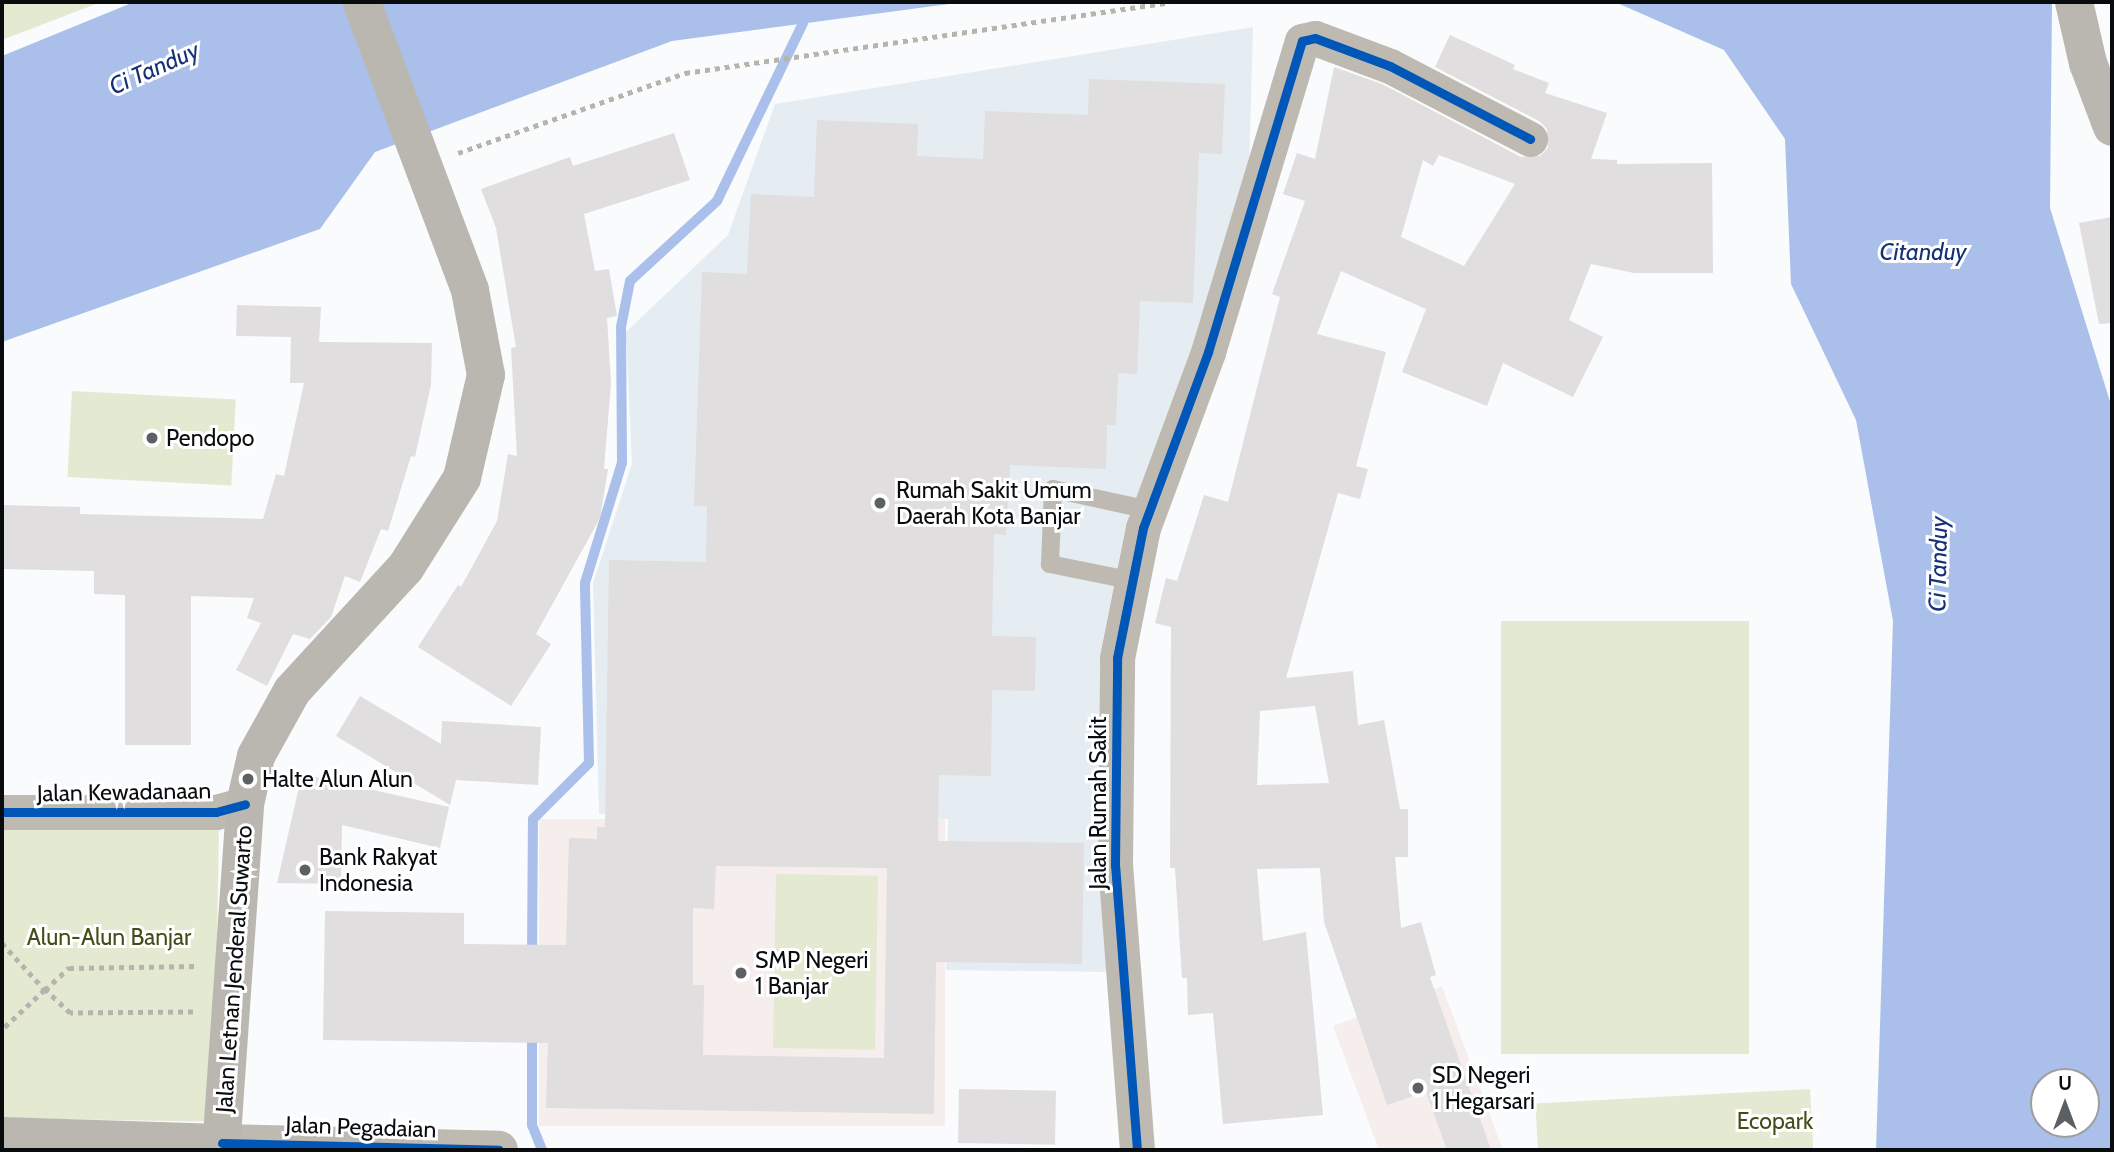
<!DOCTYPE html>
<style>
body{margin:0}
#map{position:relative;width:2114px;height:1152px;overflow:hidden;background:#f9fbfd;font-family:Cabin,sans-serif}
div>[style]{position:absolute}
.built>*{inset:0;background:#e5edf3}
.education>*{inset:0;background:#f6eeec;transform-origin:0 0}
.green>*{inset:0;background:#e4e9d2;transform-origin:0 0}
.water>*{inset:0;background:#aac0eb}
.stream>*{height:10px;margin:-5px;padding:0 5px;transform-origin:5px;border-radius:5px;background:#aac0eb}
.building>*{inset:0;background:#e0dedf;transform-origin:0 0}
.path>*{height:4.5px;margin-top:-2.25px;transform-origin:0;background:repeating-linear-gradient(90deg,#b7b4ae 0 5px,transparent 0 10px)}
.service>*{height:18px;margin:-9px;padding:0 9px;transform-origin:9px;border-radius:9px;background:#bebab1}
.minor>*{height:35px;margin:-17.5px;padding:0 17.5px;transform-origin:17.5px;border-radius:17.5px;background:#bebab1}
.tertiary>*{height:38px;margin:-19px;padding:0 19px;transform-origin:19px;border-radius:19px;background:#bebab1}
.trunk>*{height:38px;margin:-19px;padding:0 19px;transform-origin:19px;border-radius:19px;background:#bab7b0}
.cycleway>*{height:9px;margin:-4.5px;padding:0 4.5px;transform-origin:4.5px;border-radius:4.5px;background:#0057b8}
.dots>*{width:19px;height:19px;translate:-50% -50%;box-sizing:border-box;border:4px solid #fff;border-radius:50%}
span{translate:-50% -50%;white-space:nowrap;text-align:center;line-height:1.15;-webkit-text-stroke:6px #fff;paint-order:stroke}
.poi-label{font-size:23px;color:#090c0f}
.left{translate:0 -50%;text-align:left}
.street-label{font-size:23px;color:#090c0f}
.park-label{font-size:23px;color:#454c17}
.water-label{font-size:24px;color:#153177;font-style:italic}
.frame{position:absolute;inset:0;border:4px solid #090c0f;pointer-events:none}
.north{position:absolute;left:2030px;top:1068px;width:70px;height:70px;box-sizing:border-box;background:#fff;border:2px solid #9d9e9f;border-radius:50%;rotate:0deg;font-size:19px;font-weight:700;line-height:28px;text-align:center;color:#090c0f}
.north::after{content:'';display:block;margin:auto;width:24px;height:32px;background:#5d6062;clip-path:polygon(50% 0,100% 100%,50% 72%,0 100%)}
</style>
<div id="map">
<div class="built">
<div style="clip-path:polygon(1253px 27px,1249px 171px,1144px 494px,1110px 972px,946px 970px,948px 819px,599px 814px,593px 583px,632px 464px,626px 332px,728px 235px,775px 104px)"></div>
</div>
<div class="education">
<div style="left:539px;top:819px;width:406px;height:307px"></div>
<div style="clip-path:polygon(1442px 986px,1503px 1150px,1379px 1150px,1333px 1026px)"></div>
</div>
<div class="green">
<div style="clip-path:polygon(2px 2px,101px 2px,2px 40px)"></div>
<div style="left:72px;top:391px;width:164px;height:86px;rotate:3deg"></div>
<div style="left:1501px;top:621px;width:248px;height:433px"></div>
<div style="left:2px;top:824px;width:217px;height:294px;rotate:1deg"></div>
<div style="left:776px;top:874px;width:102px;height:174px;rotate:1deg"></div>
<div style="left:1810px;top:1089px;width:61px;height:275px;rotate:87deg"></div>
</div>
<div class="water">
<div style="clip-path:polygon(134px 2px,964px 2px,672px 41px,375px 152px,320px 229px,2px 342px,2px 56px)"></div>
<div style="clip-path:polygon(evenodd,1615px 2px,2052px 2px,2050px 208px,2112px 408px,2112px 1150px,1876px 1150px,1893px 621px,1856px 420px,1791px 284px,1785px 139px,1724px 50px,1615px 2px,2044px 1082px,2086px 1082px,2086px 1124px,2044px 1124px,2044px 1082px)"></div>
</div>
<div class="stream">
<div style="left:532px;top:957px;width:138px;rotate:-89.6deg"></div>
<div style="left:533px;top:819px;width:79px;rotate:-45deg"></div>
<div style="left:589px;top:763px;width:180px;rotate:-91.3deg"></div>
<div style="left:585px;top:583px;width:126px;rotate:-72.9deg"></div>
<div style="left:622px;top:463px;width:136px;rotate:-90.4deg"></div>
<div style="left:621px;top:327px;width:47px;rotate:-78.9deg"></div>
<div style="left:630px;top:281px;width:118px;rotate:-42.6deg"></div>
<div style="left:717px;top:201px;width:198px;rotate:-64.2deg"></div>
<div style="left:532px;top:1029px;width:96px;rotate:90deg"></div>
<div style="left:532px;top:1125px;width:27px;rotate:68deg"></div>
</div>
<div class="building">
<div style="clip-path:polygon(evenodd,1450px 35px,1515px 65px,1513px 69px,1549px 83px,1545px 93px,1607px 113px,1591px 159px,1617px 160px,1617px 164px,1712px 163px,1713px 273px,1634px 273px,1591px 264px,1569px 320px,1603px 337px,1573px 397px,1503px 363px,1487px 406px,1402px 372px,1426px 309px,1341px 271px,1317px 334px,1386px 352px,1356px 466px,1368px 469px,1360px 499px,1338px 493px,1286px 678px,1353px 671px,1358px 725px,1384px 720px,1400px 809px,1408px 809px,1408px 857px,1395px 857px,1401px 928px,1421px 922px,1436px 975px,1430px 977px,1491px 1150px,1447px 1150px,1426px 1092px,1387px 1105px,1324px 922px,1320px 868px,1257px 869px,1263px 941px,1306px 932px,1323px 1115px,1223px 1124px,1213px 1013px,1188px 1015px,1187px 978px,1182px 978px,1175px 868px,1170px 868px,1171px 627px,1155px 623px,1166px 578px,1177px 581px,1204px 495px,1228px 502px,1280px 297px,1272px 294px,1305px 201px,1283px 194px,1297px 153px,1315px 159px,1334px 67px,1382px 84px,1521px 157px,1540px 156px,1548px 148px,1547px 129px,1539px 121px,1435px 67px,1450px 35px,1439px 155px,1515px 184px,1464px 266px,1401px 237px,1423px 160px,1433px 166px,1439px 155px,1450px 35px,1315px 706px,1329px 783px,1257px 785px,1260px 711px,1315px 706px)"></div>
<div style="clip-path:polygon(evenodd,1089px 79px,1225px 84px,1222px 154px,1199px 153px,1193px 303px,1140px 301px,1137px 374px,1118px 373px,1116px 425px,1107px 425px,1106px 469px,1010px 465px,1006px 535px,994px 534px,992px 636px,1036px 637px,1035px 691px,992px 690px,991px 776px,939px 775px,938px 841px,1084px 843px,1082px 964px,936px 962px,934px 1114px,546px 1108px,548px 1043px,323px 1040px,325px 911px,464px 913px,464px 944px,566px 945px,569px 838px,597px 839px,597px 827px,605px 827px,609px 560px,706px 562px,707px 506px,694px 506px,702px 272px,747px 274px,751px 194px,814px 197px,817px 120px,918px 124px,917px 156px,983px 159px,985px 111px,1088px 115px,1089px 79px,716px 866px,887px 868px,884px 1058px,703px 1055px,704px 985px,693px 985px,693px 908px,714px 909px,716px 866px)"></div>
<div style="clip-path:polygon(674px 133px,690px 180px,584px 214px,595px 271px,609px 269px,617px 316px,607px 318px,611px 383px,604px 469px,608px 469px,600px 518px,536px 634px,551px 644px,511px 706px,418px 647px,458px 585px,461px 587px,497px 521px,508px 454px,517px 456px,511px 348px,516px 347px,496px 228px,481px 189px,570px 157px,573px 166px)"></div>
<div style="clip-path:polygon(2112px 217px,2112px 323px,2099px 324px,2079px 223px)"></div>
<div style="clip-path:polygon(237px 305px,321px 307px,319px 342px,432px 343px,431px 385px,415px 457px,411px 456px,388px 531px,381px 529px,360px 582px,345px 576px,331px 617px,310px 639px,293px 634px,267px 686px,236px 670px,261px 623px,247px 618px,254px 598px,191px 596px,191px 745px,125px 745px,125px 595px,94px 594px,94px 571px,2px 569px,2px 505px,80px 507px,80px 514px,263px 519px,276px 474px,284px 476px,304px 383px,290px 383px,291px 337px,236px 336px)"></div>
<div style="clip-path:polygon(360px 696px,441px 744px,442px 721px,541px 727px,538px 785px,456px 780px,450px 805px,336px 736px)"></div>
<div style="clip-path:polygon(302px 774px,449px 807px,440px 848px,342px 825px,341px 884px,277px 883px)"></div>
<div style="left:959px;top:1089px;width:97px;height:54px;rotate:1deg"></div>
</div>
<div class="path">
<div style="left:458px;top:153px;width:241px;rotate:-19.4deg"></div>
<div style="left:685px;top:73px;width:490px;rotate:-8.3deg"></div>
<div style="left:2px;top:943px;width:64px;rotate:47.5deg"></div>
<div style="left:45px;top:990px;width:59px;rotate:137.1deg"></div>
<div style="left:193px;top:1012px;width:123px;rotate:179.5deg"></div>
<div style="left:70px;top:1013px;width:34px;rotate:-137deg"></div>
<div style="left:45px;top:990px;width:33px;rotate:-43deg"></div>
<div style="left:69px;top:968px;width:130px;rotate:-0.9deg"></div>
</div>
<div class="service">
<div style="left:1134px;top:581px;width:86px;rotate:-168.6deg"></div>
<div style="left:1050px;top:564px;width:75px;rotate:-87.7deg"></div>
<div style="left:1053px;top:489px;width:98px;rotate:12.3deg"></div>
</div>
<div class="minor">
<div style="left:2px;top:812px;width:214px"></div>
<div style="left:216px;top:812px;width:30px;rotate:-15deg"></div>
<div style="left:1137px;top:1150px;width:286px;rotate:-94.4deg"></div>
<div style="left:1115px;top:865px;width:207px;rotate:-89.4deg"></div>
<div style="left:1117px;top:658px;width:133px;rotate:-78.7deg"></div>
<div style="left:1143px;top:528px;width:188px;rotate:-69.7deg"></div>
<div style="left:1208px;top:352px;width:325px;rotate:-73.2deg"></div>
<div style="left:1302px;top:41px;width:13px;rotate:-13deg"></div>
<div style="left:1315px;top:38px;width:80px;rotate:20.5deg"></div>
<div style="left:1390px;top:66px;width:158px;rotate:27.5deg"></div>
</div>
<div class="tertiary">
<div style="left:222px;top:1143px;width:277px;rotate:1.4deg"></div>
</div>
<div class="trunk">
<div style="left:2074px;top:2px;width:63px;rotate:77.1deg"></div>
<div style="left:2088px;top:63px;width:68px;rotate:69.4deg"></div>
<div style="left:2px;top:1136px;width:220px;rotate:1.8deg"></div>
<div style="left:221px;top:1150px;width:347px;rotate:-86deg"></div>
<div style="left:245px;top:804px;width:49px;rotate:-77.1deg"></div>
<div style="left:256px;top:756px;width:74px;rotate:-61deg"></div>
<div style="left:292px;top:691px;width:168px;rotate:-47.4deg"></div>
<div style="left:406px;top:567px;width:105px;rotate:-57.8deg"></div>
<div style="left:462px;top:478px;width:106px;rotate:-76.9deg"></div>
<div style="left:486px;top:375px;width:86px;rotate:-100.7deg"></div>
<div style="left:470px;top:290px;width:308px;rotate:-110.6deg"></div>
</div>
<div class="cycleway">
<div style="left:2px;top:812px;width:214px"></div>
<div style="left:216px;top:812px;width:30px;rotate:-15deg"></div>
<div style="left:222px;top:1143px;width:277px;rotate:1.4deg"></div>
<div style="left:1137px;top:1150px;width:286px;rotate:-94.4deg"></div>
<div style="left:1115px;top:865px;width:207px;rotate:-89.4deg"></div>
<div style="left:1117px;top:658px;width:133px;rotate:-78.7deg"></div>
<div style="left:1143px;top:528px;width:188px;rotate:-69.7deg"></div>
<div style="left:1208px;top:352px;width:325px;rotate:-73.2deg"></div>
<div style="left:1302px;top:41px;width:13px;rotate:-13deg"></div>
<div style="left:1315px;top:38px;width:80px;rotate:20.5deg"></div>
<div style="left:1390px;top:66px;width:158px;rotate:27.5deg"></div>
</div>
<div class="dots">
<div style="left:152px;top:438px;background:#5d6062"></div>
<div style="left:880px;top:503px;background:#5d6062"></div>
<div style="left:248px;top:779px;background:#5d6062"></div>
<div style="left:305px;top:870px;background:#5d6062"></div>
<div style="left:741px;top:973px;background:#5d6062"></div>
<div style="left:1418px;top:1088px;background:#5d6062"></div>
</div>
<div class="poi-label">
<span class="left" style="left:166px;top:438px">Pendopo</span>
<span class="left" style="left:896px;top:503px">Rumah Sakit Umum<br>Daerah Kota Banjar</span>
<span class="left" style="left:262px;top:779px">Halte Alun Alun</span>
<span class="left" style="left:319px;top:870px">Bank Rakyat<br>Indonesia</span>
<span class="left" style="left:755px;top:973px">SMP Negeri<br>1 Banjar</span>
<span class="left" style="left:1432px;top:1088px">SD Negeri<br>1 Hegarsari</span>
</div>
<div class="street-label">
<span style="left:124px;top:792px;rotate:-1deg">Jalan Kewadanaan</span>
<span style="left:1098px;top:803px;rotate:-90deg">Jalan Rumah Sakit</span>
<span style="left:234px;top:969px;rotate:-86deg">Jalan Letnan Jenderal Suwarto</span>
<span style="left:361px;top:1127px;rotate:2deg">Jalan Pegadaian</span>
</div>
<div class="park-label">
<span style="left:109px;top:937px">Alun-Alun Banjar</span>
<span style="left:1775px;top:1121px">Ecopark</span>
</div>
<div class="water-label">
<span style="left:154px;top:68px;rotate:-24deg">Ci Tanduy</span>
<span style="left:1923px;top:252px">Citanduy</span>
<span style="left:1938px;top:564px;rotate:-89deg">Ci Tanduy</span>
</div>
<div class="frame"></div>
<div class="north">U</div>
</div>
